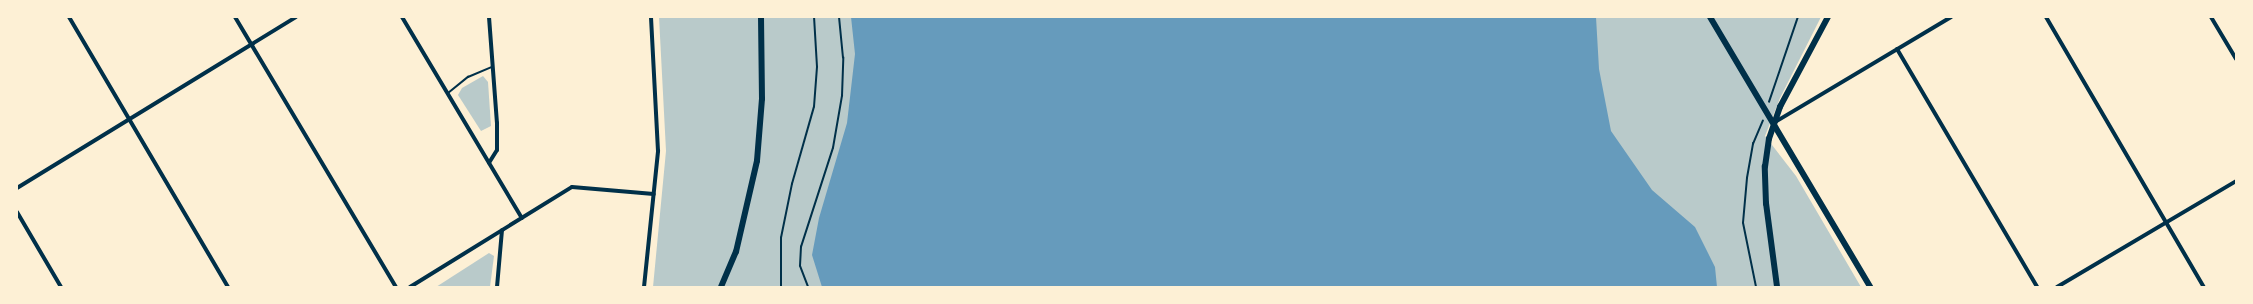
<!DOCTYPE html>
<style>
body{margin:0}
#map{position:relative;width:2253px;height:304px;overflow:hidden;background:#fdf0d5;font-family:"PT Serif",serif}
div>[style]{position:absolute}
.green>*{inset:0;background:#b9caca}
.water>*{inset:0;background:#669bbc}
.path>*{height:1.5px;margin:-0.75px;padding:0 0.75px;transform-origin:0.75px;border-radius:0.75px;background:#003049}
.service>*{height:2px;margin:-1px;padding:0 1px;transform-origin:1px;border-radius:1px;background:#003049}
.minor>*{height:4px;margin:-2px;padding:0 2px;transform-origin:2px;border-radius:2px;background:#003049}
.tertiary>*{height:5.5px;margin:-2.75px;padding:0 2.75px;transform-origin:2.75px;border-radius:2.75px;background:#003049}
.secondary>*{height:6px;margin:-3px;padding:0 3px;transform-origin:3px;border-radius:3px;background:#003049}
span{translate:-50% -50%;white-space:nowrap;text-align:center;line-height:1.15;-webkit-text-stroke:4px #fdf0d5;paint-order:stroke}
.frame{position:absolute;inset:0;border:18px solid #fdf0d5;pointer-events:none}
</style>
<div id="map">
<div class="green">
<div style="clip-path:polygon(659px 17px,1821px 17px,1780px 98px,1765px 136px,1796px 176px,1861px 287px,653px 287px,666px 151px)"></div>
<div style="clip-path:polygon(483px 76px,488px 82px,491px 126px,481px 131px,458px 95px,462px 88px)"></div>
<div style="clip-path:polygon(489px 253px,494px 256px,490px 287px,436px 287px)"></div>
</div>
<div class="water">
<div style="clip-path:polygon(851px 17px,1596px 17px,1599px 69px,1611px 131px,1652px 190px,1695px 227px,1715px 267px,1717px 287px,822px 287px,812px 255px,819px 218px,847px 123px,855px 54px)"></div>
</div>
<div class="path">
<div style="left:1769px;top:102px;width:90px;rotate:-71.2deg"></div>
<div style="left:781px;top:287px;width:49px;rotate:-90deg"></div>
<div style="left:781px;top:238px;width:55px;rotate:-78.5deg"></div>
<div style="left:792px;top:184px;width:80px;rotate:-74.1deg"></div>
<div style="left:814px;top:107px;width:40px;rotate:-85.7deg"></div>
<div style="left:817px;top:67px;width:50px;rotate:-93.4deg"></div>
<div style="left:808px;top:287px;width:22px;rotate:-111deg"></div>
<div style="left:800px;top:266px;width:19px;rotate:-87deg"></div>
<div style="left:801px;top:247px;width:104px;rotate:-72.1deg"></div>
<div style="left:833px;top:148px;width:53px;rotate:-80.2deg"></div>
<div style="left:842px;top:96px;width:38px;rotate:-88deg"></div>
<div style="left:843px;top:58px;width:41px;rotate:-95.6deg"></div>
<div style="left:1756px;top:287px;width:65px;rotate:-101.5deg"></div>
<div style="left:1743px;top:223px;width:45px;rotate:-84.9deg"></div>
<div style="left:1747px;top:178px;width:35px;rotate:-80deg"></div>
<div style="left:1753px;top:144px;width:25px;rotate:-67deg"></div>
</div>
<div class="service">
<div style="left:448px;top:93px;width:26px;rotate:-39deg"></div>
<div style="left:468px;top:77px;width:26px;rotate:-23deg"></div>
</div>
<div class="minor">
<div style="left:69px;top:17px;width:313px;rotate:59.5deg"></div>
<div style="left:235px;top:17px;width:314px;rotate:59.2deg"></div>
<div style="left:402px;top:17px;width:234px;rotate:59.2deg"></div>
<div style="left:489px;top:17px;width:106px;rotate:85.7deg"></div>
<div style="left:497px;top:123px;width:27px;rotate:90deg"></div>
<div style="left:497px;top:150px;width:15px;rotate:122deg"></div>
<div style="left:2046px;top:17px;width:313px;rotate:59.7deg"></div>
<div style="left:2211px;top:17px;width:49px;rotate:59.2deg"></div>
<div style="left:1897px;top:49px;width:276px;rotate:59.5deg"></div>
<div style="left:1775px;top:122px;width:205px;rotate:-30.8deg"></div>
<div style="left:17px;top:188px;width:327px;rotate:-31.5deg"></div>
<div style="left:17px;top:212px;width:87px;rotate:59.6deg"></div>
<div style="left:410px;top:287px;width:190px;rotate:-31.7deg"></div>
<div style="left:572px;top:187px;width:82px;rotate:4.9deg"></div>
<div style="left:497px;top:287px;width:57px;rotate:-85deg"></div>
<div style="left:644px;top:287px;width:137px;rotate:-84.1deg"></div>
<div style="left:658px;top:151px;width:134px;rotate:-93deg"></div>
<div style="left:2057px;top:287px;width:208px;rotate:-30.6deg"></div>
</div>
<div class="tertiary">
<div style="left:721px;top:287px;width:38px;rotate:-67deg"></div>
<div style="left:736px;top:252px;width:93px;rotate:-77deg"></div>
<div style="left:757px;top:161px;width:62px;rotate:-85.4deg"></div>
<div style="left:762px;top:99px;width:82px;rotate:-90.7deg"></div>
<div style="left:1777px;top:287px;width:84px;rotate:-97.5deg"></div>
<div style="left:1766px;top:204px;width:37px;rotate:-92deg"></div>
<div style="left:1765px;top:167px;width:28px;rotate:-82deg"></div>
<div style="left:1769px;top:139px;width:34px;rotate:-71deg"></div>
<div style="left:1780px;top:107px;width:102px;rotate:-61.9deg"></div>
</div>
<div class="secondary">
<div style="left:1710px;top:17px;width:314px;rotate:59.3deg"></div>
</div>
<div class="frame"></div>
</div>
